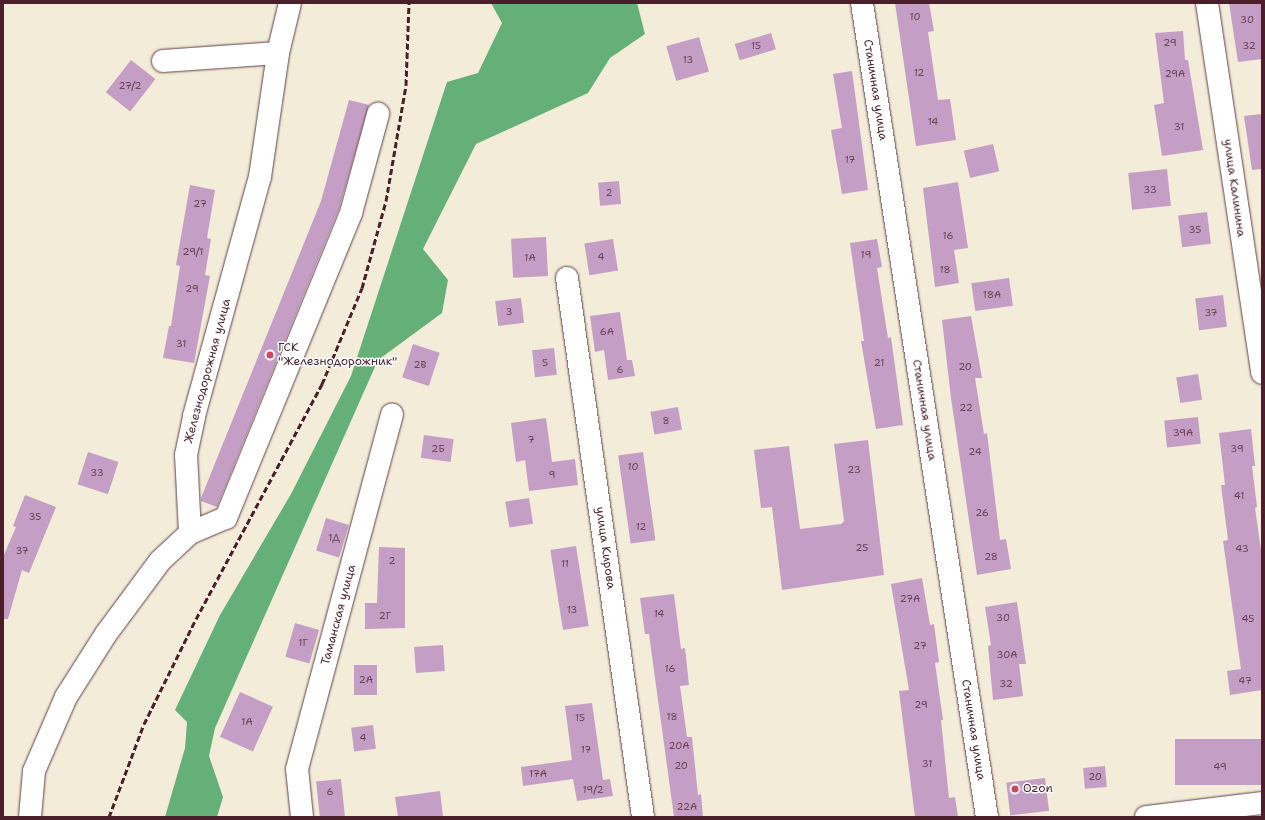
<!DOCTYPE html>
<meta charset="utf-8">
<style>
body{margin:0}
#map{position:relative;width:1265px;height:820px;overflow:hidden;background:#f3ecd9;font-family:"Shantell Sans",sans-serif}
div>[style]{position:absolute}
.forest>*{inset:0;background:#64b078}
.building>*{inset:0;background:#c49ec5;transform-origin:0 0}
.roads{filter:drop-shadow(0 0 1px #633e45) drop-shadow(0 0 1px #633e45)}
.minor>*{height:22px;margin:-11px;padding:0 11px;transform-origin:11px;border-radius:11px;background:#fff}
.rail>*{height:3px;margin-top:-1.5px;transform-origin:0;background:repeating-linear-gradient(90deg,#4a1f2b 0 6px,transparent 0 9px)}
.dots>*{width:11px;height:11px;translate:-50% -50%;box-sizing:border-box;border:2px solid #fff;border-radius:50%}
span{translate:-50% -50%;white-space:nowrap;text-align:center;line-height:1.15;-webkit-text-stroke:3px #fff;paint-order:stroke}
.number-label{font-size:10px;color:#683f52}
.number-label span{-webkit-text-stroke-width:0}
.street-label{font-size:12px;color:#4a1f2b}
.poi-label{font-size:12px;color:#4a1f2b}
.left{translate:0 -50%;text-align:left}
.frame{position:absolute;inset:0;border:4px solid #4a1f2b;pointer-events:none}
</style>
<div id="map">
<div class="forest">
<div style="clip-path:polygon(491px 3px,637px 3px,645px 34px,610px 58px,588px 93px,476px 144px,423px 249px,448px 280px,442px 313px,378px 360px,215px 728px,209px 756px,223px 797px,217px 817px,165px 817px,185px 748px,187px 722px,175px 710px,220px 615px,291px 494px,351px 376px,447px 82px,478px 73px,502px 23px)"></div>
</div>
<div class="building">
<div style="clip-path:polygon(895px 3px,929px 3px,934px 31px,928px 32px,938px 100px,950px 99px,956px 140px,916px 146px)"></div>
<div style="clip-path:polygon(1229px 3px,1261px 3px,1262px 59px,1238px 62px)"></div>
<div style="clip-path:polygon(1183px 31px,1185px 60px,1188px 60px,1203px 150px,1162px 156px,1154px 105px,1164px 103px,1155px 33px)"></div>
<div style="left:771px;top:33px;width:17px;height:38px;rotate:73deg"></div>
<div style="left:699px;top:37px;width:36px;height:34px;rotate:74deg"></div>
<div style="left:131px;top:60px;width:31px;height:41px;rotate:38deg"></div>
<div style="clip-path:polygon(852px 71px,868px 190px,842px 194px,831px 130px,842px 128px,833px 74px)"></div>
<div style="clip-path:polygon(349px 100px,369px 105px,339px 209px,217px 507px,201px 501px,201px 498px,321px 201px)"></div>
<div style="clip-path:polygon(1262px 114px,1262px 169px,1252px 170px,1244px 116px)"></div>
<div style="left:993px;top:144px;width:28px;height:30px;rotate:77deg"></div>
<div style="left:1167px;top:169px;width:37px;height:39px;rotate:84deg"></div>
<div style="left:619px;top:181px;width:23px;height:21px;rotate:85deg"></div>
<div style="clip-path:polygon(958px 182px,968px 248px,954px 250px,959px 283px,935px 287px,923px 188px)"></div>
<div style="clip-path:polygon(190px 185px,215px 190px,207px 238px,211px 239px,205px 275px,210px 276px,194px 363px,163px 358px,169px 326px,171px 326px,180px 266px,176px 265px)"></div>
<div style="left:1207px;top:212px;width:32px;height:29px;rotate:83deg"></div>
<div style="left:546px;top:237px;width:39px;height:35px;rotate:87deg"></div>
<div style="left:613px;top:239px;width:32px;height:29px;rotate:81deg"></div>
<div style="clip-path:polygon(877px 239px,882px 267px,877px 268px,888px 338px,891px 337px,903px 425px,876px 429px,861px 341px,864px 341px,850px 243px)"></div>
<div style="left:1009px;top:278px;width:28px;height:38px;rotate:82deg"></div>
<div style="left:1223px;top:295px;width:32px;height:28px;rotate:83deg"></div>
<div style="left:521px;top:298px;width:25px;height:26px;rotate:83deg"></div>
<div style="clip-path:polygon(620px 312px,627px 360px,632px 360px,635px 376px,608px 380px,604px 350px,595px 352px,590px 316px)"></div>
<div style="clip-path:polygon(971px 316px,982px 378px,975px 378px,984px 434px,987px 433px,1000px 540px,1006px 539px,1011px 569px,977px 575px,951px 398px,942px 320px)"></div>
<div style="left:413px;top:344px;width:28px;height:35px;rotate:18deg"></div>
<div style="left:554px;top:348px;width:27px;height:22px;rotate:84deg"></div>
<div style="left:1198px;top:374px;width:26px;height:22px;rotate:81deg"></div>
<div style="left:678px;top:407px;width:23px;height:28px;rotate:80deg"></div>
<div style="left:1198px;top:417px;width:27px;height:34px;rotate:84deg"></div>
<div style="clip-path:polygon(546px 418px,552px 462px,575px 459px,578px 485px,529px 491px,525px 460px,516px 462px,511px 423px)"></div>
<div style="clip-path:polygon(1251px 429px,1255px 466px,1252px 466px,1257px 507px,1255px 508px,1262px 557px,1262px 690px,1230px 695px,1227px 671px,1241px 669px,1223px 541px,1228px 540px,1221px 485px,1225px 485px,1219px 433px)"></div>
<div style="left:424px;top:435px;width:30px;height:23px;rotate:8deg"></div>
<div style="clip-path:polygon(868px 440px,884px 575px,782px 590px,772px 507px,761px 508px,754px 450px,789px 446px,800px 529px,841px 524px,844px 521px,834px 444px)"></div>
<div style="left:88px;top:452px;width:32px;height:34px;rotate:18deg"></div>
<div style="left:643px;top:452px;width:89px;height:25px;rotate:82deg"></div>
<div style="clip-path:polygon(25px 495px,56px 507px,29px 573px,22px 570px,8px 619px,3px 619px,3px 557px,16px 527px,13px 526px)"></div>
<div style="left:529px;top:498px;width:26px;height:24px;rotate:81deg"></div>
<div style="left:326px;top:518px;width:24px;height:34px;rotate:17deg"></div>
<div style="left:576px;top:546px;width:81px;height:26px;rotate:81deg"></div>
<div style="clip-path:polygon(379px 547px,405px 548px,405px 628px,365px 629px,365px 603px,377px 603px)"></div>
<div style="clip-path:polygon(922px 578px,930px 625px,934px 624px,939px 662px,935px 663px,943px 720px,941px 720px,949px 798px,955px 797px,958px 817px,915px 817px,899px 691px,909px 690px,891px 584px)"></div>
<div style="clip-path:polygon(674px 594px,681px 649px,685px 648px,689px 685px,680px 686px,687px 737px,692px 737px,698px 795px,701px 794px,703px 817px,674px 817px,649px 634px,645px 634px,640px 598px)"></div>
<div style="clip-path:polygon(1017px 602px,1026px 664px,1019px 664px,1023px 696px,993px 700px,988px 646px,991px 645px,985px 607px)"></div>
<div style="left:295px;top:623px;width:25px;height:35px;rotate:16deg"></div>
<div style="left:443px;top:645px;width:26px;height:29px;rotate:86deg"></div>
<div style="left:354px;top:665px;width:23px;height:30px"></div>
<div style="left:240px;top:692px;width:36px;height:49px;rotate:24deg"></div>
<div style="clip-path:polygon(592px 703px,603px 780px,610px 779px,613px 796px,577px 801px,573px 779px,523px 786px,521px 767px,572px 760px,565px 706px)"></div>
<div style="left:373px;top:725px;width:24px;height:22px;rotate:83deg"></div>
<div style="left:1262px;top:739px;width:46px;height:87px;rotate:90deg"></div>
<div style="left:1105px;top:766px;width:21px;height:22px;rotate:85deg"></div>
<div style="left:1045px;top:778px;width:33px;height:39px;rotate:83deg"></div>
<div style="left:341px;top:779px;width:38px;height:25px;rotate:84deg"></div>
<div style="clip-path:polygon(440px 791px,443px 817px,398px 817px,395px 797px)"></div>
</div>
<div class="roads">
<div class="minor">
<div style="left:862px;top:3px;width:824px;rotate:81.27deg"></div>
<div style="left:1207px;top:3px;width:374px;rotate:81.5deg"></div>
<div style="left:163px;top:61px;width:115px;rotate:-4deg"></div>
<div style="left:567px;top:278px;width:544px;rotate:81.97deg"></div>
<div style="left:190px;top:533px;width:39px;rotate:-23deg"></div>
<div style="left:226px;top:518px;width:330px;rotate:-67.7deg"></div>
<div style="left:351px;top:213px;width:103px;rotate:-74.7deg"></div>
<div style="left:30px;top:817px;width:46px;rotate:-85deg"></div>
<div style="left:34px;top:771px;width:81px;rotate:-66.6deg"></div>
<div style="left:66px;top:697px;width:75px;rotate:-57.6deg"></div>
<div style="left:106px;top:634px;width:91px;rotate:-53.5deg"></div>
<div style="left:160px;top:561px;width:41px;rotate:-43deg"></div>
<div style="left:190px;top:533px;width:78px;rotate:-92.9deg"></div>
<div style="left:186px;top:455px;width:40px;rotate:-78deg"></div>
<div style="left:194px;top:416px;width:248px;rotate:-74.6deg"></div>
<div style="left:260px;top:177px;width:125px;rotate:-81.7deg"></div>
<div style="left:278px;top:53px;width:51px;rotate:-76.5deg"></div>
<div style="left:302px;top:817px;width:48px;rotate:-95.9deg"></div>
<div style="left:297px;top:769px;width:367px;rotate:-75deg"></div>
<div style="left:1146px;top:817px;width:117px;rotate:-6.9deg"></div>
</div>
</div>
<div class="rail">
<div style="left:109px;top:817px;width:99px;rotate:-69.4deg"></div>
<div style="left:144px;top:724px;width:117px;rotate:-63.7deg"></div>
<div style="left:196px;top:619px;width:267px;rotate:-61.8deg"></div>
<div style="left:322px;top:384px;width:104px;rotate:-67.4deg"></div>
<div style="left:362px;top:288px;width:90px;rotate:-74.6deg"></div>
<div style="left:386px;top:201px;width:118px;rotate:-80.2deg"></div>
<div style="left:406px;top:85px;width:82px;rotate:-87.9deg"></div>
</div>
<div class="dots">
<div style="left:270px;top:355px;background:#d1495b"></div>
<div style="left:1015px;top:789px;background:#d1495b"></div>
</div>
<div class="number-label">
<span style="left:915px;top:17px">10</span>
<span style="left:1247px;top:20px">30</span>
<span style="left:1170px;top:43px">29</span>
<span style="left:756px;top:46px">15</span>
<span style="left:1249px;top:46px">32</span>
<span style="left:688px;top:60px">13</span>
<span style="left:919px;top:73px">12</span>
<span style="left:1175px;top:74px">29А</span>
<span style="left:130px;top:86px">27/2</span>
<span style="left:933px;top:122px">14</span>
<span style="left:1179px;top:127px">31</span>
<span style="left:850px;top:160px">17</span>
<span style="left:1150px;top:190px">33</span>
<span style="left:609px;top:193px">2</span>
<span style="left:200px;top:204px">27</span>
<span style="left:1195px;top:230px">35</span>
<span style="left:948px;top:236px">16</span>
<span style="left:193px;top:252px">29/1</span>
<span style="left:866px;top:255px">19</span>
<span style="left:601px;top:257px">4</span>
<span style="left:530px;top:258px">1А</span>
<span style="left:945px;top:270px">18</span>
<span style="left:192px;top:289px">29</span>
<span style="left:992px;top:295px">18А</span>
<span style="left:509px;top:312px">3</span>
<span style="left:1211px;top:313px">37</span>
<span style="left:607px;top:332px">6А</span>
<span style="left:181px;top:344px">31</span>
<span style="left:545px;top:363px">5</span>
<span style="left:879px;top:363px">21</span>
<span style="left:420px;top:365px">2В</span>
<span style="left:965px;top:367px">20</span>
<span style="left:620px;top:370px">6</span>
<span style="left:966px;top:408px">22</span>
<span style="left:666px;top:421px">8</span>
<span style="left:1183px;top:433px">39А</span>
<span style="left:531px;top:440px">7</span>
<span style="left:438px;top:449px">2Б</span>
<span style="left:1237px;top:449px">39</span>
<span style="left:975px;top:452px">24</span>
<span style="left:633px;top:467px">10</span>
<span style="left:854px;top:470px">23</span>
<span style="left:97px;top:473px">33</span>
<span style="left:552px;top:475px">9</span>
<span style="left:1239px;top:496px">41</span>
<span style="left:982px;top:513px">26</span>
<span style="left:35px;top:517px">35</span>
<span style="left:641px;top:527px">12</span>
<span style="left:334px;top:538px">1Д</span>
<span style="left:862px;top:548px">25</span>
<span style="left:1242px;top:549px">43</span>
<span style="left:22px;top:551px">37</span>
<span style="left:991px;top:557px">28</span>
<span style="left:392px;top:561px">2</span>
<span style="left:565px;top:564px">11</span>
<span style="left:910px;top:599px">27А</span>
<span style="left:572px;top:610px">13</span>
<span style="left:659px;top:614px">14</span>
<span style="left:385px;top:616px">2Г</span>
<span style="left:1003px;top:618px">30</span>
<span style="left:1248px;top:619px">45</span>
<span style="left:303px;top:643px">1Г</span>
<span style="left:920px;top:646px">27</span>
<span style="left:1007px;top:655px">30А</span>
<span style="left:670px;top:669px">16</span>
<span style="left:366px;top:680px">2А</span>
<span style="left:1245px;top:681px">47</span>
<span style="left:1006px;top:684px">32</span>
<span style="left:921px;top:705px">29</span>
<span style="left:672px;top:717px">18</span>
<span style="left:580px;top:718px">15</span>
<span style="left:247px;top:722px">1А</span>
<span style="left:363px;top:738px">4</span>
<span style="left:679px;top:746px">20А</span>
<span style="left:586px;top:750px">17</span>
<span style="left:927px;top:764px">31</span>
<span style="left:681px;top:766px">20</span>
<span style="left:1220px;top:767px">49</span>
<span style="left:538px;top:774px">17А</span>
<span style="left:1095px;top:777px">20</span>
<span style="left:593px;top:790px">19/2</span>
<span style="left:330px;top:792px">6</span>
<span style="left:687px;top:807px">22А</span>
</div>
<div class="street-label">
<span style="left:875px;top:90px;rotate:81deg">Станичная улица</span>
<span style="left:1234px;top:188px;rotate:82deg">улица Калинина</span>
<span style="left:208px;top:371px;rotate:-75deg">Железнодорожная улица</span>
<span style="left:924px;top:410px;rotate:81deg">Станичная улица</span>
<span style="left:605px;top:548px;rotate:82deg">улица Кирова</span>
<span style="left:339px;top:615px;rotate:-75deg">Таманская улица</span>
<span style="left:973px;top:730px;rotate:81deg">Станичная улица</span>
</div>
<div class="poi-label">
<span class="left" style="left:278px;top:355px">ГСК<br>"Железнодорожник"</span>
<span class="left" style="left:1023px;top:789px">Ozon</span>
</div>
<div class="frame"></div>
</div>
